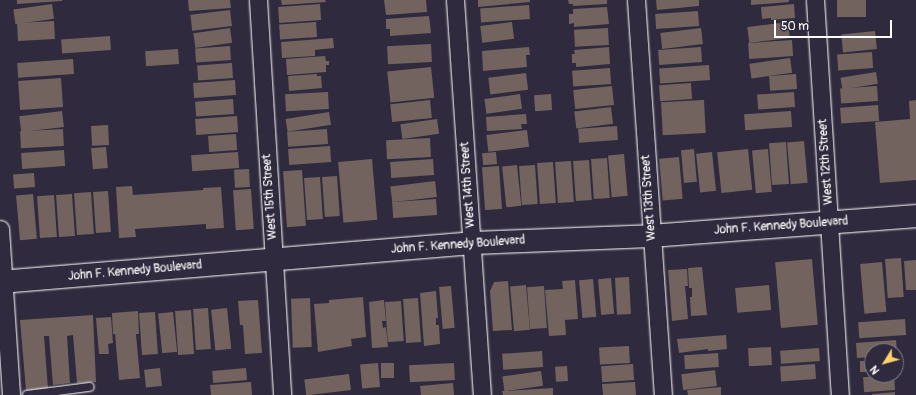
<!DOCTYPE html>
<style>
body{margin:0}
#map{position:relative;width:916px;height:395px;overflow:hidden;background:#2f2a3d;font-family:Pangolin,sans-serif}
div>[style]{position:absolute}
.building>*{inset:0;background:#72635f;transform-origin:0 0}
.roads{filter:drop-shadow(0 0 1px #fff) drop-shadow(0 0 1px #fff)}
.service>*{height:8px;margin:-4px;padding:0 4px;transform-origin:4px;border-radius:4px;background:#2f2a3d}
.minor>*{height:17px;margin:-8.5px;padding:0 8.5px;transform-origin:8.5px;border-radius:8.5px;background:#2f2a3d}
.primary>*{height:22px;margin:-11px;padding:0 11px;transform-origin:11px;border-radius:11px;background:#2f2a3d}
span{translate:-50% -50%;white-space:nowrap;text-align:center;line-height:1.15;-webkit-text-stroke:3px #2f2a3d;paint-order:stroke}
.street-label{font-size:12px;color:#fff}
.north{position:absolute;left:864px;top:343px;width:40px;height:40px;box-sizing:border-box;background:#2f2a3d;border:1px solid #827f8b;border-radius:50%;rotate:233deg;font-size:11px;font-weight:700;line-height:16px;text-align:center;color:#fff}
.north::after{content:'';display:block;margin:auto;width:14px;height:18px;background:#ffd166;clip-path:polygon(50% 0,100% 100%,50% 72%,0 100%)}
.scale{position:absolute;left:774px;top:20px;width:118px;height:18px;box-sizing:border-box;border:2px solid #fff;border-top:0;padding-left:5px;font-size:12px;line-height:14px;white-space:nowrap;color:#fff;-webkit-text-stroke:3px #2f2a3d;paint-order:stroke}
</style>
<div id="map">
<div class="building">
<div style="clip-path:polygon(17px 0,62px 0,62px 1px,17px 4px)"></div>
<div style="clip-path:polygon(188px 0,230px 0,231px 8px,189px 11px)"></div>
<div style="clip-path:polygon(281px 0,325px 0,326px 2px,282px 5px)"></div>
<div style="clip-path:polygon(384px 0,426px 0,427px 12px,386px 15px)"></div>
<div style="clip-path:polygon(478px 0,530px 0,530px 2px,478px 7px)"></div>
<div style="clip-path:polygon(568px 0,607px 0,607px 4px,573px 6px,573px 4px,569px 4px)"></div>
<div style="clip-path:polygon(656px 0,699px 0,699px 6px,657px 10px)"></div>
<div style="clip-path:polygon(751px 0,789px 0,789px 2px,751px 5px)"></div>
<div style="left:837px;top:0;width:29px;height:17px"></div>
<div style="left:52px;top:4px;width:15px;height:39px;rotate:82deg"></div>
<div style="left:320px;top:4px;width:16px;height:42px;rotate:86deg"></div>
<div style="clip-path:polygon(794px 4px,795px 18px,771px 20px,771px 18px,762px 19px,761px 7px)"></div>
<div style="left:529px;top:5px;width:14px;height:49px;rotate:86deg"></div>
<div style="clip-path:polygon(607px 7px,609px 24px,574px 27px,574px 23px,569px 24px,569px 14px,573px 14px,573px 9px)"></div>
<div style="left:230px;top:10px;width:16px;height:40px;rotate:83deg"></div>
<div style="left:698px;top:11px;width:15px;height:43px;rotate:86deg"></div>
<div style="clip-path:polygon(429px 16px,431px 33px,390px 36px,390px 29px,386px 29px,386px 19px)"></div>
<div style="left:54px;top:21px;width:18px;height:37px;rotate:87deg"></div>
<div style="left:316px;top:22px;width:15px;height:37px;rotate:86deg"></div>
<div style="left:512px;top:22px;width:17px;height:32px;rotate:83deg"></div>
<div style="left:788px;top:22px;width:16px;height:41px;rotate:83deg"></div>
<div style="left:230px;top:28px;width:15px;height:37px;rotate:82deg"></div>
<div style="left:608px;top:28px;width:17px;height:34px;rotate:87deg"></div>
<div style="left:701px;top:28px;width:16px;height:41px;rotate:83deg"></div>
<div style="left:875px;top:31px;width:18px;height:34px;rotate:84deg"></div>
<div style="left:110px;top:36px;width:14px;height:49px;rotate:86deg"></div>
<div style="clip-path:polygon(333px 38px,334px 48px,315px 50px,315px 56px,282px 58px,281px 42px)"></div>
<div style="left:792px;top:40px;width:16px;height:44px;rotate:86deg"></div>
<div style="left:431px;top:44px;width:18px;height:44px;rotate:87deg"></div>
<div style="left:230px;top:46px;width:14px;height:35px;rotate:86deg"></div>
<div style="clip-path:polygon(529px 47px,530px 55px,526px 55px,527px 67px,483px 71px,482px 51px)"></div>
<div style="clip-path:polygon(609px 47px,610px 64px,576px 67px,576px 63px,572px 63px,572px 54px,575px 54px,574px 50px)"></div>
<div style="left:701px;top:47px;width:15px;height:43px;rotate:86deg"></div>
<div style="left:178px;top:49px;width:15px;height:33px;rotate:86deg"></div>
<div style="left:872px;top:52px;width:16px;height:35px;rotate:86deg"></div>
<div style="clip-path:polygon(325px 56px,326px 61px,329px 61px,329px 65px,326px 65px,326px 72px,287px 75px,286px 59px)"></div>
<div style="left:790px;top:58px;width:15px;height:41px;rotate:82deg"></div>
<div style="left:73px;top:59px;width:15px;height:56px;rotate:86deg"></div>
<div style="left:232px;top:63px;width:15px;height:35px;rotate:86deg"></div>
<div style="left:709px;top:65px;width:15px;height:50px;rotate:86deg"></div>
<div style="left:431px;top:67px;width:31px;height:44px;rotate:84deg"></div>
<div style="left:610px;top:68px;width:16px;height:38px;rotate:86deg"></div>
<div style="left:876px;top:72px;width:12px;height:36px;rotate:81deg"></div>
<div style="left:526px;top:73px;width:17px;height:38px;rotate:83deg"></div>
<div style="clip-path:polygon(317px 74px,317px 76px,321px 76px,322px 88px,289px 91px,288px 76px)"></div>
<div style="left:796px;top:74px;width:15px;height:27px;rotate:86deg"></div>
<div style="left:61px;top:78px;width:29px;height:43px;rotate:86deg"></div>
<div style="left:235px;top:80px;width:15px;height:42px;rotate:86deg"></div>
<div style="left:691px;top:83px;width:16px;height:32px;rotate:86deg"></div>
<div style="left:612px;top:86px;width:19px;height:39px;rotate:84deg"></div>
<div style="left:877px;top:86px;width:15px;height:37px;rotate:86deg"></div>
<div style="left:328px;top:92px;width:17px;height:43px;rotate:87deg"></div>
<div style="left:794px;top:92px;width:15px;height:37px;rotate:86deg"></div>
<div style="left:520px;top:94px;width:15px;height:36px;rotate:82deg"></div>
<div style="left:551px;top:94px;width:16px;height:17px;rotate:86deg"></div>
<div style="left:233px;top:99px;width:15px;height:38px;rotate:86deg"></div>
<div style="left:430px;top:100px;width:18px;height:40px;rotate:84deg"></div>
<div style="left:704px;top:100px;width:33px;height:43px;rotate:87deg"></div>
<div style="clip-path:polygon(916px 100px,916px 180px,880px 183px,875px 122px,910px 119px,909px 101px)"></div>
<div style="left:878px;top:105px;width:16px;height:38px;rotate:86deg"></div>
<div style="left:611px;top:107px;width:17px;height:37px;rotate:83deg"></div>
<div style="left:62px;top:111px;width:16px;height:43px;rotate:83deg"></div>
<div style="left:791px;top:111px;width:16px;height:47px;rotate:86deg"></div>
<div style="left:329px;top:112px;width:13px;height:44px;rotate:81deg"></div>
<div style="clip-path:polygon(526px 114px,527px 124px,521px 124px,522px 129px,487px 131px,486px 117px)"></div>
<div style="left:237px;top:116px;width:16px;height:42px;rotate:86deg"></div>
<div style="left:437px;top:119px;width:15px;height:37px;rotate:82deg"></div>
<div style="left:108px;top:125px;width:20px;height:17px;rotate:87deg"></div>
<div style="left:617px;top:126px;width:14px;height:39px;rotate:86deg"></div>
<div style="left:63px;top:129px;width:17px;height:43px;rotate:87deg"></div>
<div style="left:327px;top:129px;width:15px;height:40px;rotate:86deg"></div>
<div style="left:527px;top:130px;width:17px;height:41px;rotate:83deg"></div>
<div style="left:236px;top:134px;width:16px;height:28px;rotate:86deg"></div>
<div style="left:430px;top:138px;width:19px;height:44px;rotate:87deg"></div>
<div style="left:804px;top:141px;width:42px;height:17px;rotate:85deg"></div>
<div style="left:786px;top:142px;width:42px;height:17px;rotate:86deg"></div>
<div style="left:330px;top:146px;width:16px;height:42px;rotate:86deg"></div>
<div style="left:106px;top:147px;width:21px;height:15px;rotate:85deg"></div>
<div style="left:694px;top:149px;width:33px;height:13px;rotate:85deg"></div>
<div style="left:748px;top:149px;width:41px;height:31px;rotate:84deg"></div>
<div style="left:768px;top:149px;width:43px;height:16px;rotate:85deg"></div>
<div style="left:64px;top:150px;width:16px;height:43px;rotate:86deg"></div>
<div style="left:238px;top:152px;width:16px;height:47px;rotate:86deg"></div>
<div style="left:496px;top:152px;width:12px;height:14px;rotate:85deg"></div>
<div style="left:712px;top:152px;width:39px;height:16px;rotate:84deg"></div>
<div style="left:624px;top:154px;width:42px;height:16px;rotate:85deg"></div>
<div style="left:679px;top:157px;width:42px;height:20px;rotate:85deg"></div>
<div style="left:607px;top:158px;width:40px;height:16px;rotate:86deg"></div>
<div style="left:372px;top:159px;width:61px;height:34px;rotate:85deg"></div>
<div style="left:433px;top:159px;width:16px;height:43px;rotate:86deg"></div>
<div style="left:589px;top:160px;width:40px;height:16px;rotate:86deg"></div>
<div style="left:571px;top:161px;width:41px;height:16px;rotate:86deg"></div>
<div style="left:553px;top:162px;width:41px;height:16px;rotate:86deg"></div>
<div style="left:517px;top:165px;width:41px;height:15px;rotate:84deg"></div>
<div style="left:535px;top:165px;width:39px;height:16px;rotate:86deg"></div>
<div style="left:499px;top:166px;width:43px;height:17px;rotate:86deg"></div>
<div style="left:249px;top:169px;width:18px;height:15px;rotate:87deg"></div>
<div style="left:302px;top:170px;width:56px;height:19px;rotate:86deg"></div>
<div style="left:34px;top:173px;width:14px;height:21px;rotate:86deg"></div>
<div style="left:337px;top:176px;width:40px;height:15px;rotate:86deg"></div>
<div style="left:320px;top:177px;width:42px;height:16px;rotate:86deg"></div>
<div style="left:435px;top:181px;width:16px;height:45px;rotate:83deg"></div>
<div style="clip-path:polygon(132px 186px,133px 195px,203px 190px,203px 188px,221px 187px,224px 228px,206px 229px,206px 224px,135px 229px,136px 237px,119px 238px,116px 187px)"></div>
<div style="left:251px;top:189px;width:40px;height:18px;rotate:86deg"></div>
<div style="left:108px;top:191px;width:41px;height:15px;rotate:86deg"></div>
<div style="left:91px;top:192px;width:42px;height:17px;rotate:86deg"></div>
<div style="left:33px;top:194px;width:45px;height:17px;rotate:85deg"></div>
<div style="left:72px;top:194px;width:42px;height:16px;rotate:86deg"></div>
<div style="left:54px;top:195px;width:42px;height:17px;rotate:86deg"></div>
<div style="left:436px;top:199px;width:16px;height:44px;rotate:86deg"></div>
<div style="left:901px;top:258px;width:39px;height:16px;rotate:86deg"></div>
<div style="left:812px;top:259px;width:66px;height:37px;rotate:85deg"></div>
<div style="clip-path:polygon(916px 260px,916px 290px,906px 290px,904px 261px)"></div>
<div style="left:882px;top:262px;width:50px;height:22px;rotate:85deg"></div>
<div style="clip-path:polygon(702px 267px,707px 315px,691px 316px,690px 297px,692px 297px,692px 288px,689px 288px,688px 268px)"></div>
<div style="clip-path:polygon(687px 269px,688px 286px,685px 286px,688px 319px,672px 321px,668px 270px)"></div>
<div style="left:629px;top:277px;width:37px;height:14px;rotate:87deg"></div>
<div style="left:611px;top:278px;width:36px;height:13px;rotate:85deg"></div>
<div style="left:593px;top:279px;width:38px;height:14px;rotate:85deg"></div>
<div style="clip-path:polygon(575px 280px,578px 319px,565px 320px,566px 335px,549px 336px,545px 290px,563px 289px,562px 281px)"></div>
<div style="clip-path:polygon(508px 281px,512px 330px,493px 331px,490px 291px,494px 282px)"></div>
<div style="left:526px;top:285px;width:45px;height:16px;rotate:85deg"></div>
<div style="left:769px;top:285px;width:25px;height:34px;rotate:85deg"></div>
<div style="left:451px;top:286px;width:42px;height:12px;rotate:85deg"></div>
<div style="left:544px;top:286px;width:42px;height:17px;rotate:86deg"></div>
<div style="clip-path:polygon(436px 291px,438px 318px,436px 318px,436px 325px,439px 325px,440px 344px,424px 346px,420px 293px)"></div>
<div style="clip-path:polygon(363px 297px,366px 337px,351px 339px,352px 346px,318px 352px,314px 304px,329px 303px,329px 300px)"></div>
<div style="left:310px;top:298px;width:49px;height:19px;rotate:88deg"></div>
<div style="left:418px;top:298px;width:44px;height:15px;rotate:86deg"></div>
<div style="clip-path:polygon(258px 300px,262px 353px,245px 354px,243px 325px,240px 325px,238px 301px)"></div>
<div style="clip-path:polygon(384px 300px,386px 321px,382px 321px,383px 328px,386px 327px,388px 347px,372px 348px,369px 302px)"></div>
<div style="left:401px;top:301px;width:40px;height:16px;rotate:86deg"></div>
<div style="left:208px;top:308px;width:41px;height:15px;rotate:86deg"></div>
<div style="left:227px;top:308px;width:41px;height:16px;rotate:84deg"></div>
<div style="left:191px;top:310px;width:44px;height:16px;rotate:86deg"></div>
<div style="clip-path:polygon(138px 311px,139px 334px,136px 334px,140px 378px,119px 380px,115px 334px,113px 334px,112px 313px)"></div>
<div style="left:155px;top:312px;width:42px;height:16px;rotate:86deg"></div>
<div style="left:173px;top:312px;width:40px;height:15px;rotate:84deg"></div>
<div style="clip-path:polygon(93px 315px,96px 382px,77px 383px,73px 335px,67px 336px,70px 383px,53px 385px,49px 336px,44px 336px,48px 389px,26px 390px,20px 320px)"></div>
<div style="clip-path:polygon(111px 317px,113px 343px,108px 344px,109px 354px,99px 354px,96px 318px)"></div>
<div style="left:905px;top:319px;width:16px;height:47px;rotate:86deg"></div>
<div style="clip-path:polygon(726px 335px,727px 349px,708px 351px,708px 349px,679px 353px,677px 339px)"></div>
<div style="clip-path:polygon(896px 340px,897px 351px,872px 351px,872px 357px,857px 358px,856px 343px)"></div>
<div style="left:629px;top:346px;width:17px;height:30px;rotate:87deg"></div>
<div style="left:771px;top:347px;width:18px;height:23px;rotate:87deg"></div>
<div style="left:819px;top:348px;width:13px;height:39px;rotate:86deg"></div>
<div style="left:542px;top:351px;width:16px;height:40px;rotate:86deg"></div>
<div style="left:718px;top:353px;width:14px;height:34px;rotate:86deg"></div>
<div style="left:872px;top:361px;width:11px;height:12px;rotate:90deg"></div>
<div style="left:378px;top:363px;width:24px;height:18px;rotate:85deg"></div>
<div style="left:381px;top:363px;width:13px;height:15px"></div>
<div style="left:454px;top:363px;width:17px;height:45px;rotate:87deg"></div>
<div style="left:633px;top:364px;width:16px;height:32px;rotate:86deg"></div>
<div style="left:815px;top:364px;width:15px;height:35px;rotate:86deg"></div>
<div style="left:567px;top:366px;width:15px;height:12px;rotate:86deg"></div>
<div style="left:160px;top:368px;width:18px;height:16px;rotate:84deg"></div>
<div style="left:246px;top:368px;width:12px;height:34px;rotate:85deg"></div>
<div style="left:715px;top:370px;width:16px;height:34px;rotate:83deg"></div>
<div style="left:541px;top:371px;width:15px;height:39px;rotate:82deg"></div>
<div style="left:349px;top:374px;width:16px;height:45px;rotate:83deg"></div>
<div style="left:894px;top:375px;width:15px;height:31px;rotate:86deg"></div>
<div style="clip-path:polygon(251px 382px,252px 395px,211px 395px,210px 385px)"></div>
<div style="clip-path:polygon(635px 382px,636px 395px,603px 395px,602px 384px)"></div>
<div style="clip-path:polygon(453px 383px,454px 395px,421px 395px,420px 386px)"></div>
<div style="clip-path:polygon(721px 387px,721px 395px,688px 395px,687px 390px)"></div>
<div style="clip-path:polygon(553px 388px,553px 395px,503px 395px,502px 391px)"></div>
<div style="clip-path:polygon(895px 392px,895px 395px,872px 395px,872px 394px)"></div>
</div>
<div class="roads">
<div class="service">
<div style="left:27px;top:395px;width:63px;rotate:-7.4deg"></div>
</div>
<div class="minor">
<div style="left:258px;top:0;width:396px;rotate:86.5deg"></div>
<div style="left:455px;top:0;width:396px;rotate:86.1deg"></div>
<div style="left:636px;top:0;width:396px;rotate:86.1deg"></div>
<div style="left:815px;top:0;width:396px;rotate:86.4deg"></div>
<div style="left:0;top:229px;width:166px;rotate:86.2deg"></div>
</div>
<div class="primary">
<div style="left:0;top:282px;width:474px;rotate:-4.7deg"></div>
<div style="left:472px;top:243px;width:179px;rotate:-2.2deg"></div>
<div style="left:651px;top:236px;width:266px;rotate:-4.3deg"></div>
</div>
</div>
<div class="street-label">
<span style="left:826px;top:162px;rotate:-94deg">West 12th Street</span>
<span style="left:468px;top:185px;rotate:-94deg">West 14th Street</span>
<span style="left:270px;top:197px;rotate:-94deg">West 15th Street</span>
<span style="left:649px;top:198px;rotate:-94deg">West 13th Street</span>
<span style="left:781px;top:226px;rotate:-4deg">John F. Kennedy Boulevard</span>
<span style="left:458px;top:245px;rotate:-4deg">John F. Kennedy Boulevard</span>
<span style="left:135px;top:271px;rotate:-5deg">John F. Kennedy Boulevard</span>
</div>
<div class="north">N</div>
<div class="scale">50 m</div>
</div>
